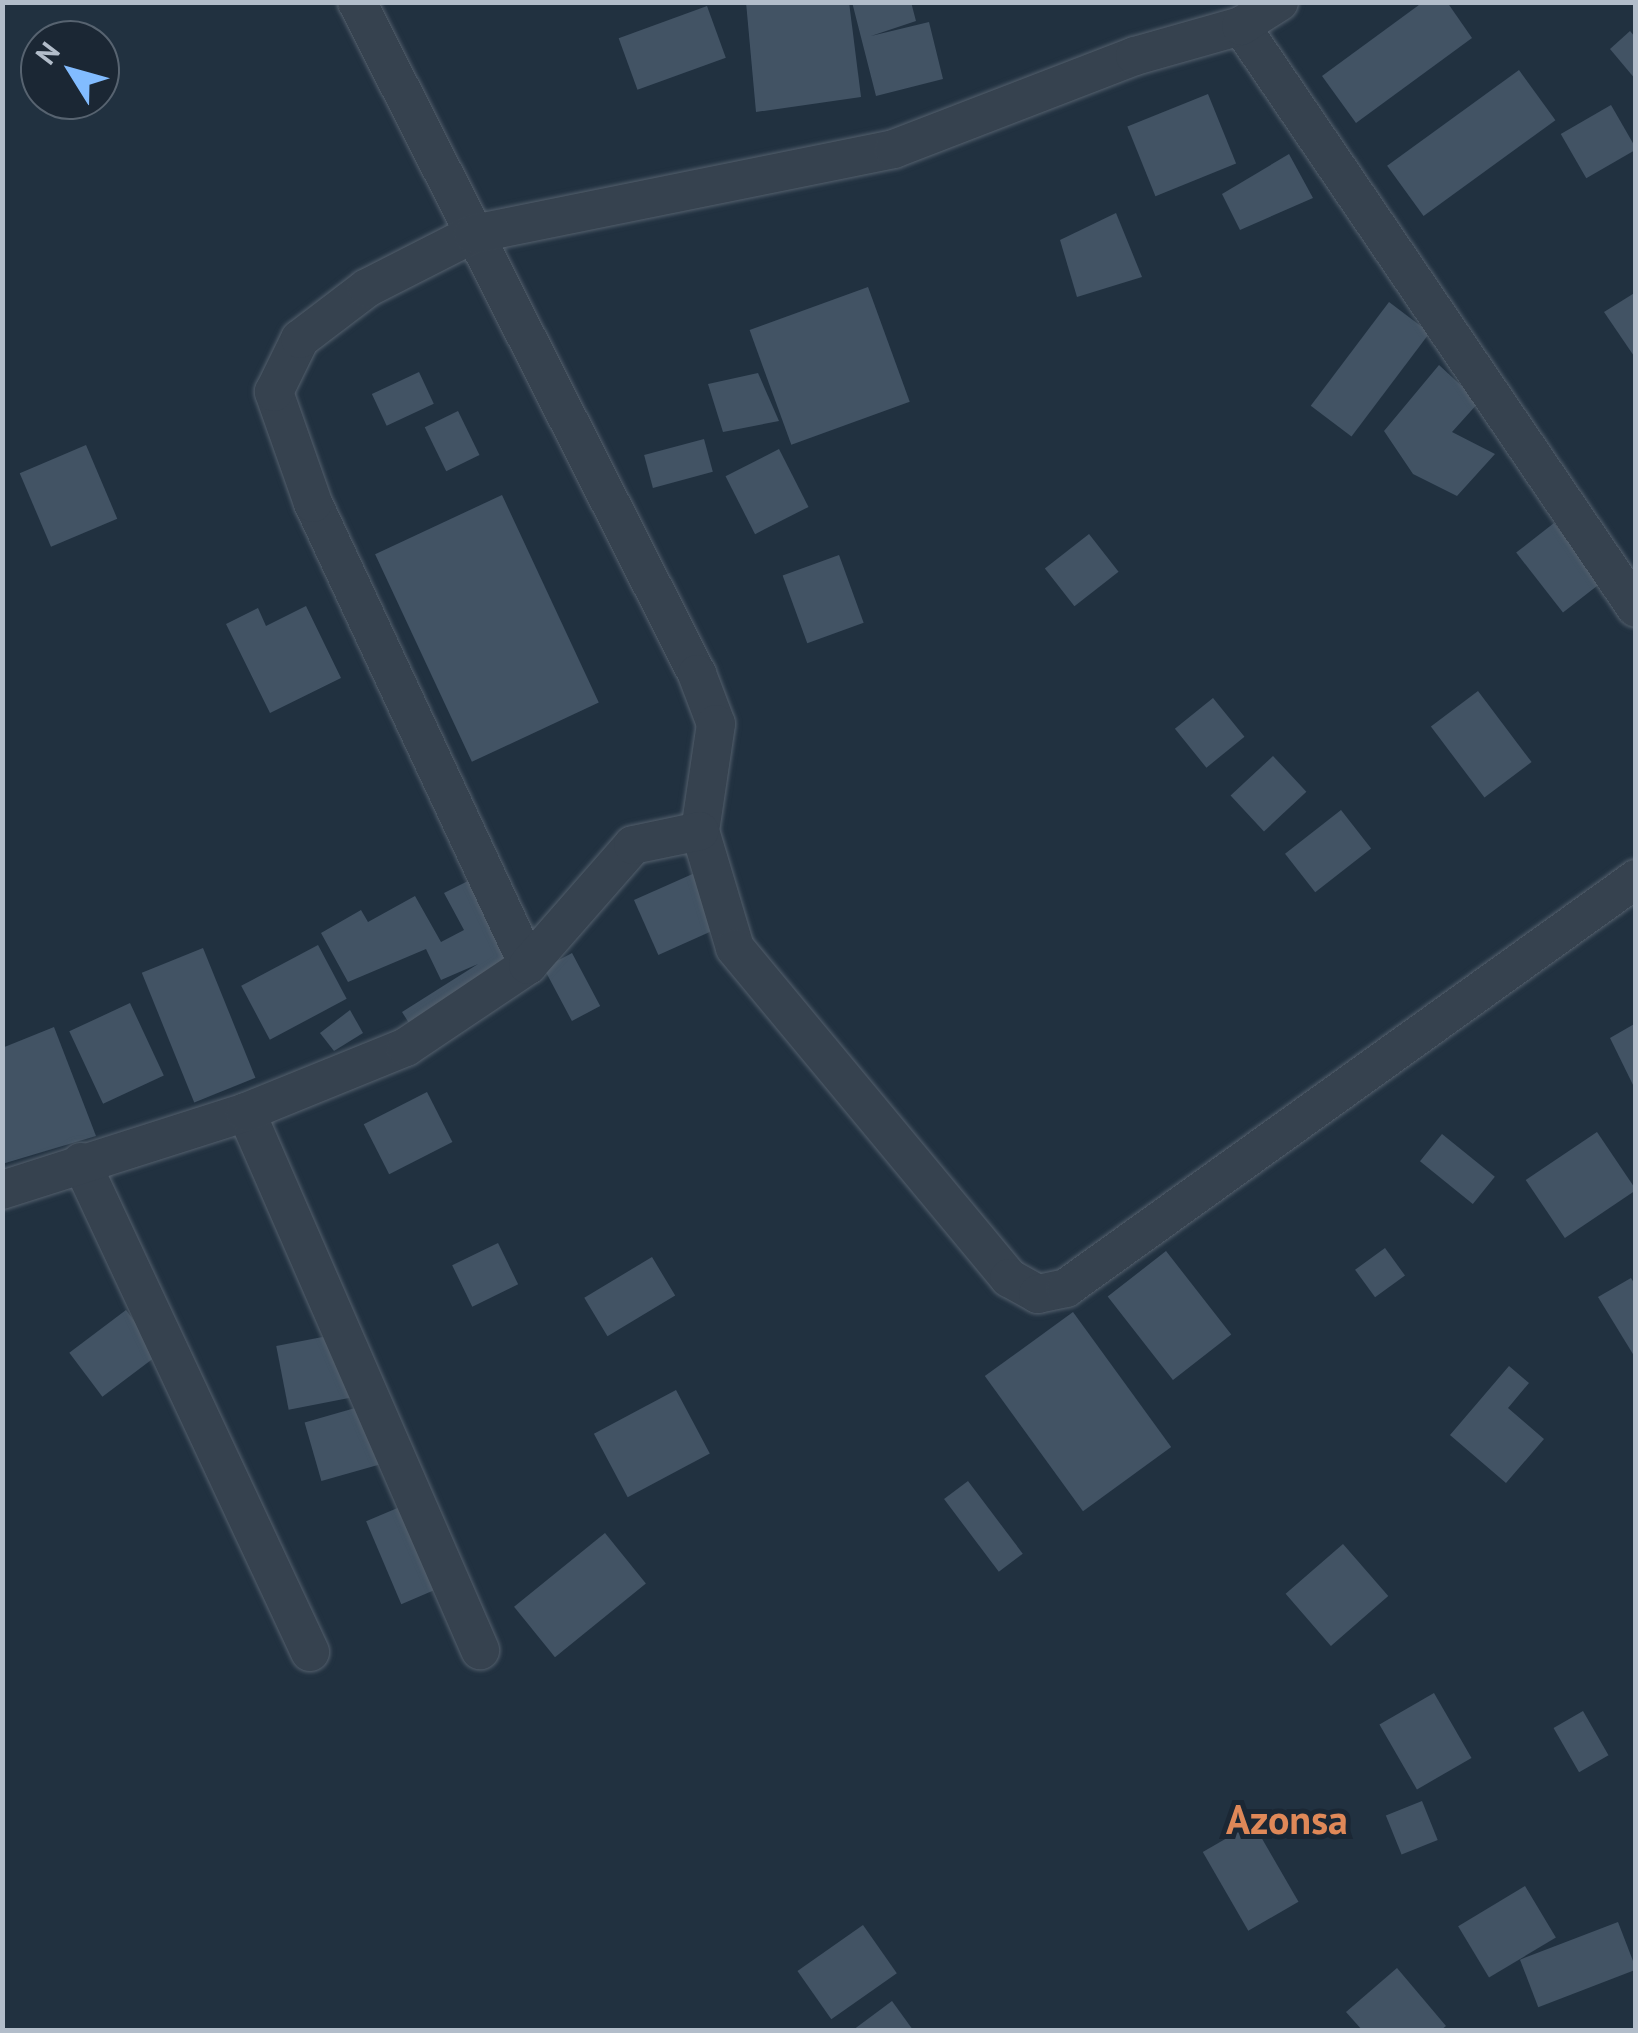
<!DOCTYPE html>
<style>
body{margin:0}
#map{position:relative;width:1638px;height:2033px;overflow:hidden;background:#213140;font-family:"PT Sans",sans-serif}
div>[style]{position:absolute}
.building>*{inset:0;background:#425364;transform-origin:0 0}
.roads{filter:drop-shadow(0 0 2px #54606d) drop-shadow(0 0 2px #54606d)}
.minor>*{height:38px;margin:-19px;padding:0 19px;transform-origin:19px;border-radius:19px;background:#36424f}
span{translate:-50% -50%;white-space:nowrap;text-align:center;line-height:1.15;-webkit-text-stroke:10px #1b2734;paint-order:stroke}
.quarter-label{font-size:40px;color:#df8858;font-weight:700}
.frame{position:absolute;inset:0;border:5px solid #b2bdca;pointer-events:none}
.north{position:absolute;left:20px;top:20px;width:100px;height:100px;box-sizing:border-box;background:#1b2734;border:2px solid #576370;border-radius:50%;rotate:307deg;font-size:28px;font-weight:700;line-height:40px;text-align:center;color:#b2bdca}
.north::after{content:'';display:block;margin:auto;width:35px;height:45px;background:#82bcff;clip-path:polygon(50% 0,100% 100%,50% 72%,0 100%)}
</style>
<div id="map">
<div class="building">
<div style="clip-path:polygon(746px 2px,849px 2px,861px 97px,756px 112px)"></div>
<div style="clip-path:polygon(852px 2px,911px 2px,916px 21px,871px 36px,929px 22px,943px 79px,876px 96px)"></div>
<div style="clip-path:polygon(1423px 2px,1447px 2px,1472px 38px,1356px 123px,1322px 76px)"></div>
<div style="left:707px;top:6px;width:55px;height:94px;rotate:70deg"></div>
<div style="clip-path:polygon(1630px 31px,1636px 38px,1636px 80px,1610px 49px)"></div>
<div style="left:1519px;top:70px;width:62px;height:163px;rotate:54deg"></div>
<div style="left:1208px;top:94px;width:75px;height:87px;rotate:68deg"></div>
<div style="left:1611px;top:105px;width:51px;height:58px;rotate:60deg"></div>
<div style="clip-path:polygon(1289px 154px,1313px 198px,1240px 230px,1222px 194px)"></div>
<div style="clip-path:polygon(1116px 213px,1142px 277px,1077px 297px,1060px 240px)"></div>
<div style="left:868px;top:287px;width:122px;height:126px;rotate:70deg"></div>
<div style="clip-path:polygon(1636px 292px,1636px 359px,1604px 312px)"></div>
<div style="left:1389px;top:302px;width:51px;height:130px;rotate:37deg"></div>
<div style="clip-path:polygon(1439px 365px,1479px 402px,1452px 432px,1495px 454px,1457px 496px,1413px 474px,1384px 431px)"></div>
<div style="left:419px;top:372px;width:35px;height:52px;rotate:65deg"></div>
<div style="clip-path:polygon(758px 373px,779px 421px,723px 432px,708px 384px)"></div>
<div style="left:458px;top:411px;width:49px;height:37px;rotate:64deg"></div>
<div style="left:704px;top:439px;width:34px;height:62px;rotate:75deg"></div>
<div style="left:86px;top:445px;width:80px;height:72px;rotate:67deg"></div>
<div style="left:779px;top:449px;width:65px;height:60px;rotate:63deg"></div>
<div style="left:502px;top:495px;width:229px;height:140px;rotate:65deg"></div>
<div style="left:1554px;top:523px;width:76px;height:48px;rotate:52deg"></div>
<div style="left:1089px;top:534px;width:48px;height:56px;rotate:52deg"></div>
<div style="left:839px;top:555px;width:72px;height:60px;rotate:70deg"></div>
<div style="clip-path:polygon(306px 606px,341px 678px,270px 713px,226px 624px,258px 608px,266px 626px)"></div>
<div style="left:1478px;top:691px;width:89px;height:59px;rotate:53deg"></div>
<div style="left:1213px;top:698px;width:50px;height:49px;rotate:51deg"></div>
<div style="left:1273px;top:756px;width:49px;height:58px;rotate:47deg"></div>
<div style="left:1341px;top:810px;width:49px;height:71px;rotate:52deg"></div>
<div style="clip-path:polygon(494px 868px,540px 958px,414px 1031px,402px 1012px,478px 964px,441px 980px,426px 949px,348px 982px,321px 933px,361px 910px,368px 922px,415px 896px,441px 942px,464px 930px,444px 893px)"></div>
<div style="left:697px;top:872px;width:60px;height:69px;rotate:66deg"></div>
<div style="left:318px;top:945px;width:61px;height:87px;rotate:62deg"></div>
<div style="left:203px;top:948px;width:140px;height:66px;rotate:68deg"></div>
<div style="left:572px;top:953px;width:60px;height:32px;rotate:62deg"></div>
<div style="left:130px;top:1003px;width:80px;height:67px;rotate:65deg"></div>
<div style="clip-path:polygon(350px 1010px,363px 1033px,334px 1051px,320px 1033px)"></div>
<div style="clip-path:polygon(1636px 1023px,1636px 1091px,1610px 1038px)"></div>
<div style="clip-path:polygon(54px 1027px,96px 1136px,2px 1164px,2px 1048px)"></div>
<div style="left:427px;top:1092px;width:56px;height:71px;rotate:63deg"></div>
<div style="left:1597px;top:1132px;width:70px;height:86px;rotate:56deg"></div>
<div style="left:1442px;top:1134px;width:68px;height:35px;rotate:39deg"></div>
<div style="left:498px;top:1243px;width:46px;height:51px;rotate:64deg"></div>
<div style="left:1385px;top:1248px;width:34px;height:37px;rotate:54deg"></div>
<div style="left:1166px;top:1251px;width:106px;height:74px;rotate:52deg"></div>
<div style="left:652px;top:1257px;width:45px;height:79px;rotate:59deg"></div>
<div style="clip-path:polygon(1631px 1278px,1636px 1286px,1636px 1359px,1598px 1297px)"></div>
<div style="left:126px;top:1310px;width:55px;height:71px;rotate:53deg"></div>
<div style="left:1073px;top:1312px;width:167px;height:109px;rotate:54deg"></div>
<div style="left:343px;top:1333px;width:65px;height:68px;rotate:79deg"></div>
<div style="clip-path:polygon(1509px 1366px,1529px 1383px,1508px 1408px,1544px 1439px,1506px 1483px,1450px 1435px)"></div>
<div style="left:676px;top:1390px;width:72px;height:93px;rotate:62deg"></div>
<div style="left:369px;top:1404px;width:61px;height:67px;rotate:74deg"></div>
<div style="left:968px;top:1481px;width:91px;height:30px;rotate:53deg"></div>
<div style="left:414px;top:1501px;width:90px;height:52px;rotate:67deg"></div>
<div style="left:605px;top:1533px;width:65px;height:117px;rotate:51deg"></div>
<div style="left:1343px;top:1544px;width:69px;height:76px;rotate:49deg"></div>
<div style="left:1434px;top:1693px;width:75px;height:63px;rotate:60deg"></div>
<div style="left:1583px;top:1711px;width:51px;height:34px;rotate:60deg"></div>
<div style="left:1422px;top:1801px;width:42px;height:39px;rotate:68deg"></div>
<div style="left:1253px;top:1823px;width:91px;height:58px;rotate:60deg"></div>
<div style="left:1525px;top:1886px;width:60px;height:78px;rotate:59deg"></div>
<div style="left:1618px;top:1922px;width:51px;height:105px;rotate:69deg"></div>
<div style="left:863px;top:1925px;width:59px;height:80px;rotate:55deg"></div>
<div style="clip-path:polygon(1397px 1968px,1446px 2026px,1441px 2030px,1362px 2030px,1346px 2012px)"></div>
<div style="clip-path:polygon(892px 2001px,913px 2030px,853px 2030px)"></div>
</div>
<div class="roads">
<div class="minor">
<div style="left:357px;top:2px;width:753px;rotate:63.16deg"></div>
<div style="left:697px;top:674px;width:53px;rotate:69.2deg"></div>
<div style="left:716px;top:724px;width:108px;rotate:98.5deg"></div>
<div style="left:700px;top:831px;width:122px;rotate:73.3deg"></div>
<div style="left:735px;top:948px;width:429px;rotate:50.3deg"></div>
<div style="left:1009px;top:1278px;width:33px;rotate:29deg"></div>
<div style="left:1038px;top:1294px;width:29px;rotate:-12deg"></div>
<div style="left:1066px;top:1288px;width:702px;rotate:-35.66deg"></div>
<div style="left:1241px;top:26px;width:703px;rotate:55.84deg"></div>
<div style="left:528px;top:965px;width:510px;rotate:-114.96deg"></div>
<div style="left:313px;top:503px;width:118px;rotate:-109.4deg"></div>
<div style="left:274px;top:392px;width:59px;rotate:-63.9deg"></div>
<div style="left:300px;top:339px;width:84px;rotate:-37.3deg"></div>
<div style="left:367px;top:288px;width:119px;rotate:-27deg"></div>
<div style="left:473px;top:234px;width:429px;rotate:-11.4deg"></div>
<div style="left:894px;top:149px;width:258px;rotate:-21.1deg"></div>
<div style="left:1135px;top:56px;width:110px;rotate:-15.8deg"></div>
<div style="left:1241px;top:26px;width:45px;rotate:-32.3deg"></div>
<div style="left:246px;top:1112px;width:587px;rotate:66.49deg"></div>
<div style="left:81px;top:1162px;width:541px;rotate:64.95deg"></div>
<div style="left:2px;top:1190px;width:256px;rotate:-17.7deg"></div>
<div style="left:246px;top:1112px;width:173px;rotate:-22.1deg"></div>
<div style="left:406px;top:1047px;width:147px;rotate:-33.9deg"></div>
<div style="left:528px;top:965px;width:159px;rotate:-48.8deg"></div>
<div style="left:633px;top:845px;width:68px;rotate:-11.8deg"></div>
</div>
</div>
<div class="quarter-label">
<span style="left:1287px;top:1819px">Azonsa</span>
</div>
<div class="frame"></div>
<div class="north">N</div>
</div>
